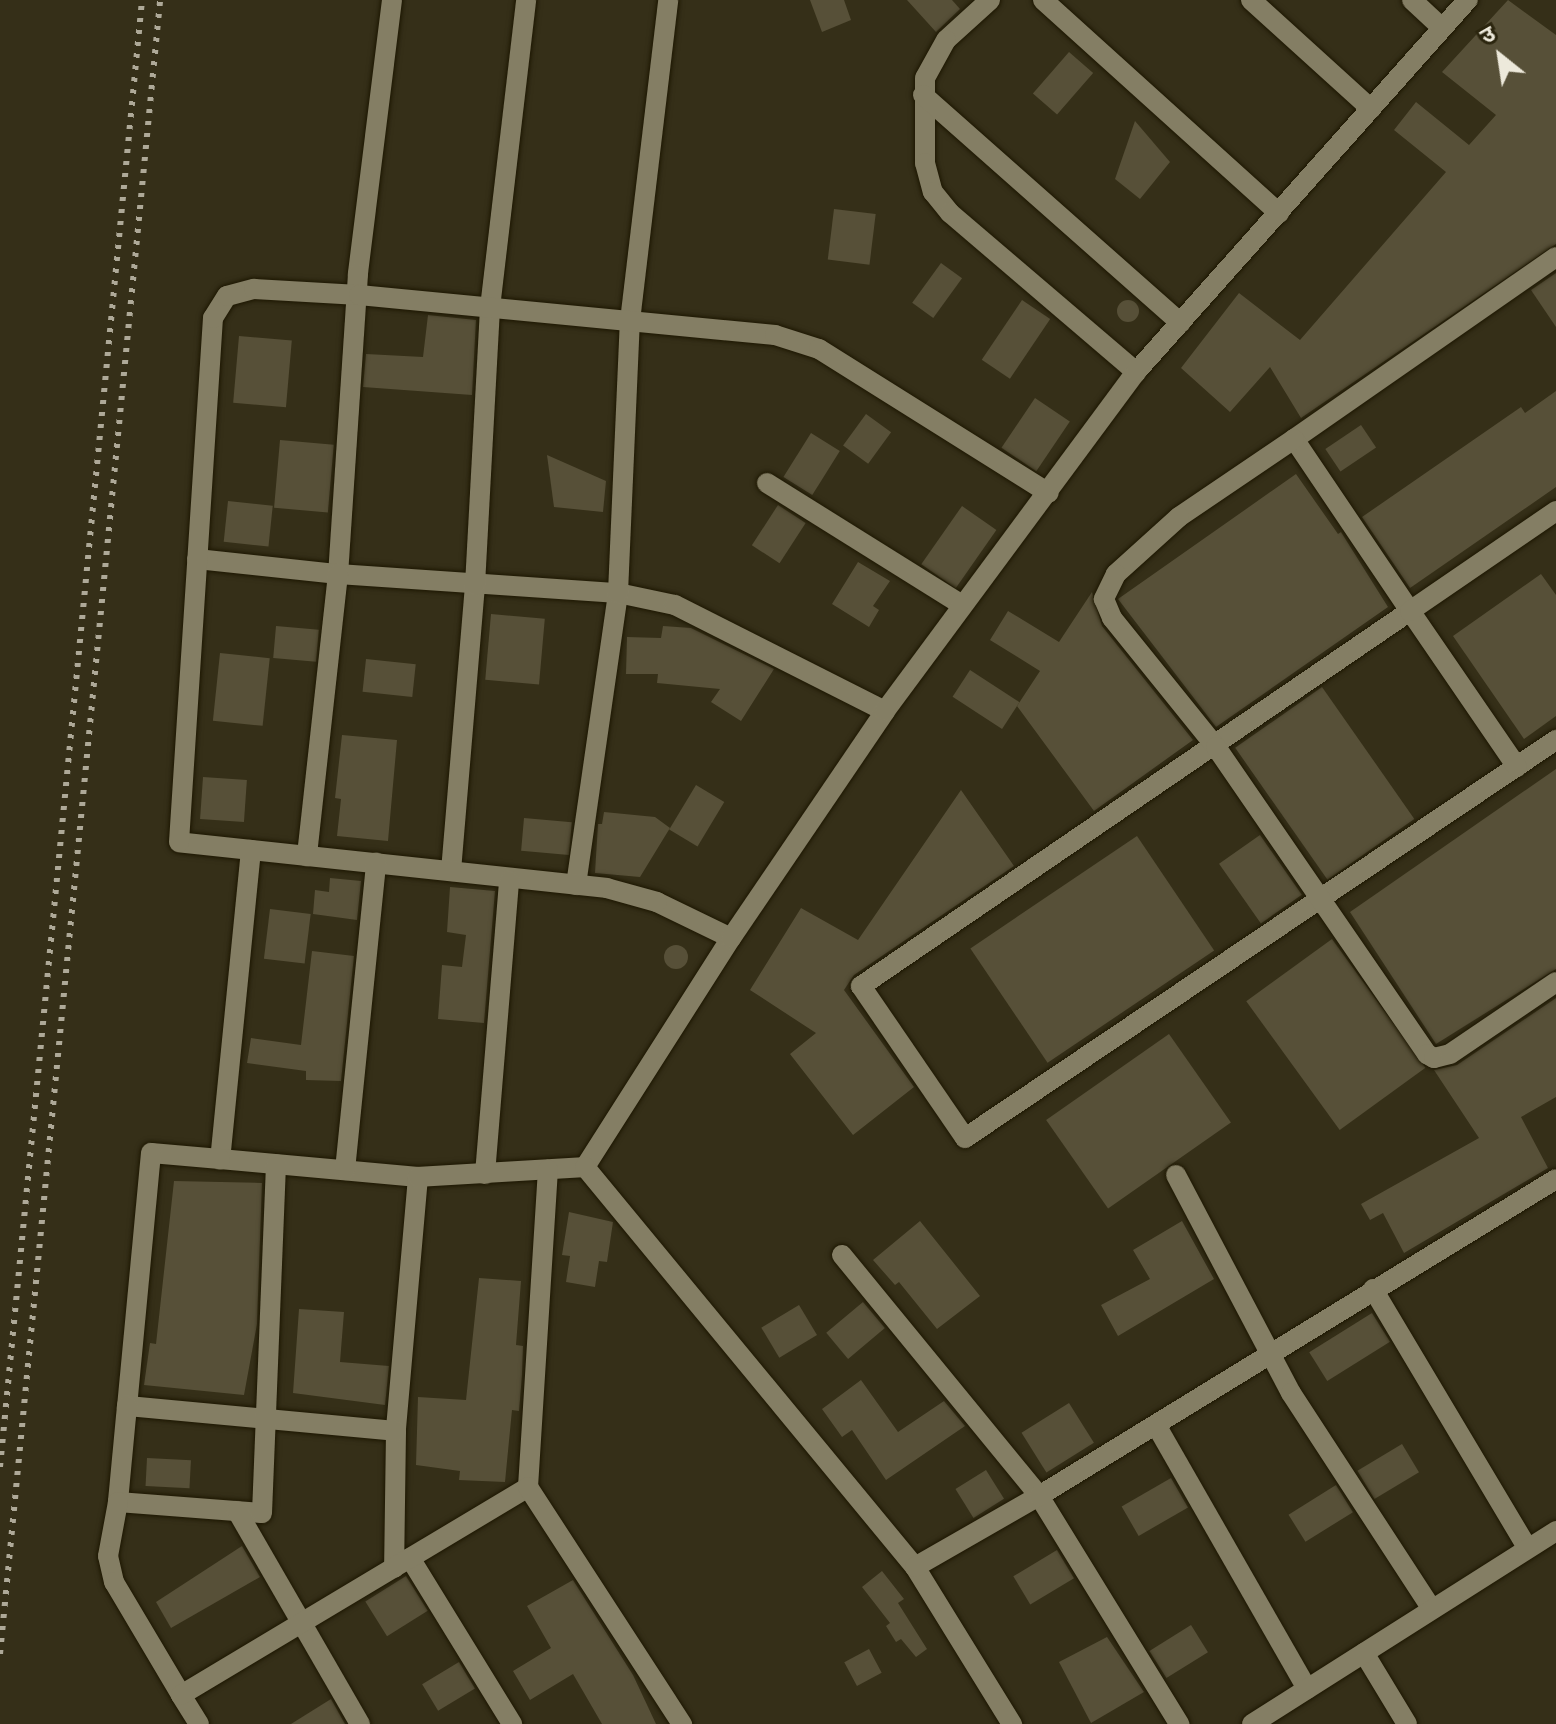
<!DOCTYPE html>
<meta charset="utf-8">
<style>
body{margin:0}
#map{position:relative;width:1556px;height:1724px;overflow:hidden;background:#352f18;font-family:"DM Sans","Noto Sans Devanagari",sans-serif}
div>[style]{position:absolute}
.building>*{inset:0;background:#575038;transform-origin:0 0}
.round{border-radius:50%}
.roads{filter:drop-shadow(0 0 2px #1d1702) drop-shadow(0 0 2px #1d1702)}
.minor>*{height:20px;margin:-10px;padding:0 10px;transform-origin:10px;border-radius:10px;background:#847e64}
.rail>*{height:6px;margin-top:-3px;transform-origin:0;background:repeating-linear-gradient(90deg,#aea998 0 4px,transparent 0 12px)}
span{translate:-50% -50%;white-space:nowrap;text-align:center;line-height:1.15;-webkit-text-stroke:7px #2b250e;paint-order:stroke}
.north{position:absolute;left:1460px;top:16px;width:80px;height:80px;-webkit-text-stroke:6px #2b250e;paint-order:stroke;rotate:330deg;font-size:22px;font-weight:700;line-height:32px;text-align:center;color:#ede9db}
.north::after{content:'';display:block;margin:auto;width:28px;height:36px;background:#ede9db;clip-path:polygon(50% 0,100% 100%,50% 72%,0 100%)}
</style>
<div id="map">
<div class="building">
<div style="clip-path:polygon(810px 0,844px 0,851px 20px,822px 32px)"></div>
<div style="clip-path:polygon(907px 0,952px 0,960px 9px,936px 32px)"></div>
<div style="clip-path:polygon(1508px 0,1556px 35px,1556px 244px,1301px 418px,1270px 367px,1230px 412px,1181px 368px,1239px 293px,1300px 340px,1446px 172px,1394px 130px,1416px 102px,1469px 145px,1496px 115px,1442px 72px)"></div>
<div style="left:1069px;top:52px;width:32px;height:55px;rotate:41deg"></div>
<div style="clip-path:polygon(1135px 121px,1170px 162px,1140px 199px,1115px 179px)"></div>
<div style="left:834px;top:209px;width:42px;height:51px;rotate:7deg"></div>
<div style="left:941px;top:263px;width:26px;height:49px;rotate:36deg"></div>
<div style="clip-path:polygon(1556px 273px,1556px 327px,1531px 290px)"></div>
<div class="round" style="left:1117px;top:300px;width:22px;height:22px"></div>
<div style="left:1022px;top:300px;width:34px;height:72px;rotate:34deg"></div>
<div style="clip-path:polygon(428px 315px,476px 320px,472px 395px,363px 387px,366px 354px,423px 357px)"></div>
<div style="left:239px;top:336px;width:53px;height:67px;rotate:5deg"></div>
<div style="clip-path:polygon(1556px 391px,1556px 487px,1410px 588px,1362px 517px,1521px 407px,1525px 413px)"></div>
<div style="left:1035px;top:398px;width:42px;height:60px;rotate:34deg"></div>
<div style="left:866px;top:414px;width:31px;height:39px;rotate:36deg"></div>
<div style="left:1361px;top:425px;width:27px;height:43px;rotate:56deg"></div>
<div style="left:811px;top:433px;width:34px;height:52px;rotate:32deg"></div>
<div style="left:280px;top:440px;width:54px;height:68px;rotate:5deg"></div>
<div style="clip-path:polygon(547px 455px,606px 481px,603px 512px,554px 507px)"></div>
<div style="clip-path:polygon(1296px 474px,1338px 534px,1341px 532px,1388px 607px,1216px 727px,1118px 599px)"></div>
<div style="left:228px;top:501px;width:45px;height:41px;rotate:6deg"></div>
<div style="left:778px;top:505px;width:33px;height:48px;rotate:33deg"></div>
<div style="left:962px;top:506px;width:42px;height:71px;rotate:35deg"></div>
<div style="clip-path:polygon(858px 562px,890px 581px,873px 606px,879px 610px,869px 627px,832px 604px)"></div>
<div style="clip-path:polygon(1541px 574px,1556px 595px,1556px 716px,1524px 739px,1453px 636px)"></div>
<div style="clip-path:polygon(1092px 592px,1102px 626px,1193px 740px,1094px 811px,1017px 706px,1040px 671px,990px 640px,1008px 611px,1059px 642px)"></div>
<div style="left:491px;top:614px;width:54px;height:66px;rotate:5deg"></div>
<div style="left:276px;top:626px;width:43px;height:32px;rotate:5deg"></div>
<div style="clip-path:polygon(663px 626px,691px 628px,774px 669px,741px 721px,711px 702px,720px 689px,657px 683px,658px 674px,626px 674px,627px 637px,661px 638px)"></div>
<div style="left:220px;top:653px;width:50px;height:68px;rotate:6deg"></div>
<div style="left:366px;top:659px;width:50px;height:33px;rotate:6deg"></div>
<div style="left:970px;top:670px;width:59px;height:32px;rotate:33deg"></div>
<div style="left:1322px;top:687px;width:161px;height:106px;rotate:55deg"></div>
<div style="clip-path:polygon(342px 735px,397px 740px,388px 841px,337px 836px,341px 799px,335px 798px)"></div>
<div style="clip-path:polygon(1556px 769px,1556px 969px,1436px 1044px,1350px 912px)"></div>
<div style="left:203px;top:777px;width:44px;height:42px;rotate:4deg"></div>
<div style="left:696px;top:785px;width:33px;height:52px;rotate:31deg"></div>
<div style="clip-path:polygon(961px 790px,1014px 866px,854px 975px,844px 990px,914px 1087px,853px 1135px,790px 1054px,816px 1033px,750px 990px,801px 908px,858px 940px)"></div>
<div style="clip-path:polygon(604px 812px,655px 817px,670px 828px,640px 877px,595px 873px,598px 824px,602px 824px)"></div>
<div style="left:524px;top:818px;width:48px;height:33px;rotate:5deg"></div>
<div style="left:1260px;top:835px;width:73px;height:50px;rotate:55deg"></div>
<div style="left:1137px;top:836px;width:138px;height:201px;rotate:56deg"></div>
<div style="clip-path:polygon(330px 878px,361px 881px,357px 920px,313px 914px,315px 890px,329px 892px)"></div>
<div style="clip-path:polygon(450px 887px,495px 891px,484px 1023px,438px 1019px,442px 965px,462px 967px,466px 935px,447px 932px)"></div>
<div style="left:270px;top:909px;width:41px;height:50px;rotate:7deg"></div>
<div style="left:1332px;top:939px;width:159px;height:106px;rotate:54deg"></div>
<div class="round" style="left:664px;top:945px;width:24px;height:24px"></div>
<div style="clip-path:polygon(312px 951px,354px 956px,341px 1081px,306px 1080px,306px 1071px,247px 1063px,251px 1038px,301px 1045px)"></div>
<div style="clip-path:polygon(1556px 998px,1556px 1097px,1521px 1117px,1548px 1168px,1404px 1253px,1383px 1213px,1370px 1220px,1361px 1204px,1479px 1138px,1434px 1070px,1457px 1065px)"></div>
<div style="left:1169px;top:1034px;width:108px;height:150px;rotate:55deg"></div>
<div style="clip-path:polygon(174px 1181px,262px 1183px,257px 1324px,244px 1395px,144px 1385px,150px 1343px,156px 1344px)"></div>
<div style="clip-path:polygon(569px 1212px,613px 1222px,607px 1262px,599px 1261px,595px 1287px,566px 1282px,570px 1256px,562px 1255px)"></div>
<div style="clip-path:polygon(920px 1221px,980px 1296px,937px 1329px,899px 1282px,895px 1285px,873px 1260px)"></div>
<div style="clip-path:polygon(1182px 1221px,1214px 1279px,1118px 1336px,1101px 1305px,1150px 1279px,1133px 1250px)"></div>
<div style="clip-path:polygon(479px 1278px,521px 1281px,516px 1345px,523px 1346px,522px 1375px,519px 1411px,512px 1410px,505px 1482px,459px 1480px,460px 1471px,416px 1465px,418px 1397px,466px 1400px)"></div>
<div style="left:863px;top:1302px;width:34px;height:48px;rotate:50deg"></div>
<div style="left:799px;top:1305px;width:35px;height:44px;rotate:59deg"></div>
<div style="clip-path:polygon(299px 1309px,344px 1312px,340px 1362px,389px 1366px,385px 1405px,293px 1393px)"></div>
<div style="left:1372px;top:1313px;width:34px;height:74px;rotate:58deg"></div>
<div style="clip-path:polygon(861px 1380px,898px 1432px,944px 1401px,965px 1426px,886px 1480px,852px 1430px,842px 1437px,822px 1409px)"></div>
<div style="left:1069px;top:1403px;width:47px;height:56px;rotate:58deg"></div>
<div style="left:1402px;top:1444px;width:33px;height:52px;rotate:59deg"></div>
<div style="left:147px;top:1458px;width:44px;height:28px;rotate:3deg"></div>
<div style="left:986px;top:1470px;width:34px;height:36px;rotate:58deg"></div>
<div style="left:1171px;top:1478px;width:34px;height:57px;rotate:60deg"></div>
<div style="left:1336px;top:1485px;width:32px;height:56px;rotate:58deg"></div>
<div style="clip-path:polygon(242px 1546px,260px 1577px,171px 1628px,156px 1602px)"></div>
<div style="left:1057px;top:1550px;width:33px;height:51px;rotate:59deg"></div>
<div style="clip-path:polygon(882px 1571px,904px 1599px,898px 1603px,927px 1649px,916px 1657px,901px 1639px,896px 1642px,886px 1626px,890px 1623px,862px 1587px)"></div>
<div style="left:406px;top:1576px;width:41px;height:48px;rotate:58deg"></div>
<div style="clip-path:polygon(573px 1580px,633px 1675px,656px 1724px,602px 1724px,573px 1674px,530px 1700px,513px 1671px,551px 1648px,527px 1606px)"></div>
<div style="left:1191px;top:1625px;width:32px;height:49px;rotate:58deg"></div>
<div style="clip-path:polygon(1107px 1637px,1144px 1692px,1091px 1723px,1059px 1662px)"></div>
<div style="left:869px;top:1649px;width:27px;height:28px;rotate:62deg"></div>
<div style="left:459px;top:1662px;width:31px;height:43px;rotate:59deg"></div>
<div style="clip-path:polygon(331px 1699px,345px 1724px,291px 1724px)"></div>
</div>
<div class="roads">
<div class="minor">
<div style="left:392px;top:0;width:276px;rotate:97.1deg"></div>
<div style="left:358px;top:274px;width:301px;rotate:93.8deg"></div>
<div style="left:338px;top:574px;width:281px;rotate:3.9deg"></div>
<div style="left:618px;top:593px;width:58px;rotate:11.9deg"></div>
<div style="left:675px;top:605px;width:235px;rotate:26.8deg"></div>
<div style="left:990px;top:0;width:59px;rotate:137.7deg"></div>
<div style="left:946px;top:40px;width:43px;rotate:118.9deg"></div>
<div style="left:925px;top:78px;width:85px;rotate:90deg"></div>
<div style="left:925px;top:163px;width:30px;rotate:75deg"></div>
<div style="left:933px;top:192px;width:27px;rotate:51deg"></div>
<div style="left:950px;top:213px;width:245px;rotate:40.5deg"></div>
<div style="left:1043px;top:0;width:318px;rotate:42.1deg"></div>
<div style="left:1251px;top:0;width:162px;rotate:42.2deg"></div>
<div style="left:1412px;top:0;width:41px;rotate:43deg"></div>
<div style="left:923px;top:95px;width:344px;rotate:41.5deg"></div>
<div style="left:1556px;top:257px;width:319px;rotate:145.2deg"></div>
<div style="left:1294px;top:439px;width:207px;rotate:56deg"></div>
<div style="left:1410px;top:611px;width:665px;rotate:145.66deg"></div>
<div style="left:861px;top:986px;width:184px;rotate:55.6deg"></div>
<div style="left:965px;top:1138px;width:713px;rotate:-33.96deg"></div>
<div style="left:1294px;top:439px;width:139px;rotate:145.9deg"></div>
<div style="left:1179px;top:517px;width:85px;rotate:137.9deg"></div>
<div style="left:1116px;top:574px;width:28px;rotate:116deg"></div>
<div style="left:1104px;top:599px;width:21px;rotate:67deg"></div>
<div style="left:1112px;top:618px;width:166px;rotate:51.1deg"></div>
<div style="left:1216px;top:747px;width:373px;rotate:55.5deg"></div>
<div style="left:1427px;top:1054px;width:8px;rotate:30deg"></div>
<div style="left:1434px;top:1058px;width:16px;rotate:-14deg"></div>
<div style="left:1450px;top:1054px;width:128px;rotate:-34.2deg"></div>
<div style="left:767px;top:483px;width:230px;rotate:32deg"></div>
<div style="left:197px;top:559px;width:142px;rotate:6.1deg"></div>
<div style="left:338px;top:574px;width:284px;rotate:96.3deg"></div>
<div style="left:1517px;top:767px;width:189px;rotate:-124.4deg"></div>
<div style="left:1410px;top:611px;width:177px;rotate:-34.4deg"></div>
<div style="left:251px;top:850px;width:311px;rotate:95.7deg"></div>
<div style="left:220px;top:1159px;width:199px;rotate:5.2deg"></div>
<div style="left:418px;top:1177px;width:255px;rotate:95deg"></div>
<div style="left:396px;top:1431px;width:137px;rotate:90.8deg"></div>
<div style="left:451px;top:871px;width:287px;rotate:-85.2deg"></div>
<div style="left:475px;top:585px;width:277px;rotate:-86.9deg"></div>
<div style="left:490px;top:308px;width:310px;rotate:-83.3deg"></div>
<div style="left:576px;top:885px;width:295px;rotate:-81.8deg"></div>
<div style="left:618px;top:593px;width:272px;rotate:-87.5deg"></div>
<div style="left:630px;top:321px;width:323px;rotate:-83.2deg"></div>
<div style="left:731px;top:938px;width:82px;rotate:-154.1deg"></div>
<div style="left:657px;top:902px;width:52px;rotate:-164.4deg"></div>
<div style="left:607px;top:888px;width:430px;rotate:-173.9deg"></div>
<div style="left:179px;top:842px;width:525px;rotate:-86.29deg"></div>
<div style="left:213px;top:318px;width:26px;rotate:-58deg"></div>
<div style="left:227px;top:296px;width:28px;rotate:-15deg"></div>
<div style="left:254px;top:289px;width:105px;rotate:3.3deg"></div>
<div style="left:359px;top:295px;width:418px;rotate:5.5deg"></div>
<div style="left:775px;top:335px;width:46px;rotate:17.7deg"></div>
<div style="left:819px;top:349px;width:271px;rotate:32.1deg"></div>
<div style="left:220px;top:1159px;width:69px;rotate:-175deg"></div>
<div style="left:151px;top:1153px;width:254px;rotate:95.4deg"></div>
<div style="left:127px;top:1406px;width:270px;rotate:5.3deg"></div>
<div style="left:585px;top:1167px;width:272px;rotate:-57.5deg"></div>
<div style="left:731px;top:938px;width:274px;rotate:-55.8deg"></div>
<div style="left:885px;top:711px;width:422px;rotate:-53.5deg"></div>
<div style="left:1136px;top:372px;width:499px;rotate:-48.3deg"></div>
<div style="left:345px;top:1170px;width:309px;rotate:-84.2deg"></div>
<div style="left:485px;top:1174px;width:294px;rotate:-85.3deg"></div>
<div style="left:1176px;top:1175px;width:246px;rotate:62.2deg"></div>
<div style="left:1291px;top:1393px;width:258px;rotate:56.9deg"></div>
<div style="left:418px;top:1177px;width:167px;rotate:-3.4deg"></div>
<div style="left:585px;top:1167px;width:519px;rotate:50.48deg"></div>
<div style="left:915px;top:1567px;width:185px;rotate:58.3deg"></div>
<div style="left:842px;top:1255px;width:311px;rotate:50.7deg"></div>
<div style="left:1039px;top:1496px;width:268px;rotate:58.4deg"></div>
<div style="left:1373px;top:1289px;width:300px;rotate:59.2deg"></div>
<div style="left:127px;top:1406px;width:96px;rotate:95.4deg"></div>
<div style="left:118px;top:1502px;width:144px;rotate:4.4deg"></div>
<div style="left:262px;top:1513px;width:349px;rotate:-87.7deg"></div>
<div style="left:1156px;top:1425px;width:304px;rotate:60.2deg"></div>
<div style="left:528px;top:1487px;width:318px;rotate:-86.4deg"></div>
<div style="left:118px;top:1502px;width:55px;rotate:100.5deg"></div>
<div style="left:108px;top:1556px;width:27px;rotate:77deg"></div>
<div style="left:114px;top:1582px;width:131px;rotate:59.3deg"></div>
<div style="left:237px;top:1511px;width:246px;rotate:60deg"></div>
<div style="left:410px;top:1558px;width:195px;rotate:58.4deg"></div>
<div style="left:915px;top:1567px;width:143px;rotate:-29.8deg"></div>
<div style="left:1039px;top:1496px;width:606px;rotate:-31.51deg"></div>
<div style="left:1364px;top:1653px;width:83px;rotate:58.8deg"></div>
<div style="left:199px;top:1724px;width:34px;rotate:-122deg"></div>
<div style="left:181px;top:1695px;width:405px;rotate:-30.9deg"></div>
<div style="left:528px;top:1487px;width:283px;rotate:57deg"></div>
<div style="left:1252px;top:1724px;width:360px;rotate:-32.4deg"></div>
</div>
</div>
<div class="rail">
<div style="left:0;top:1467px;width:1474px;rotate:-84.47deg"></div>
<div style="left:0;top:1654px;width:1662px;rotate:-84.47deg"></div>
</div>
<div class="north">उ</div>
</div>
